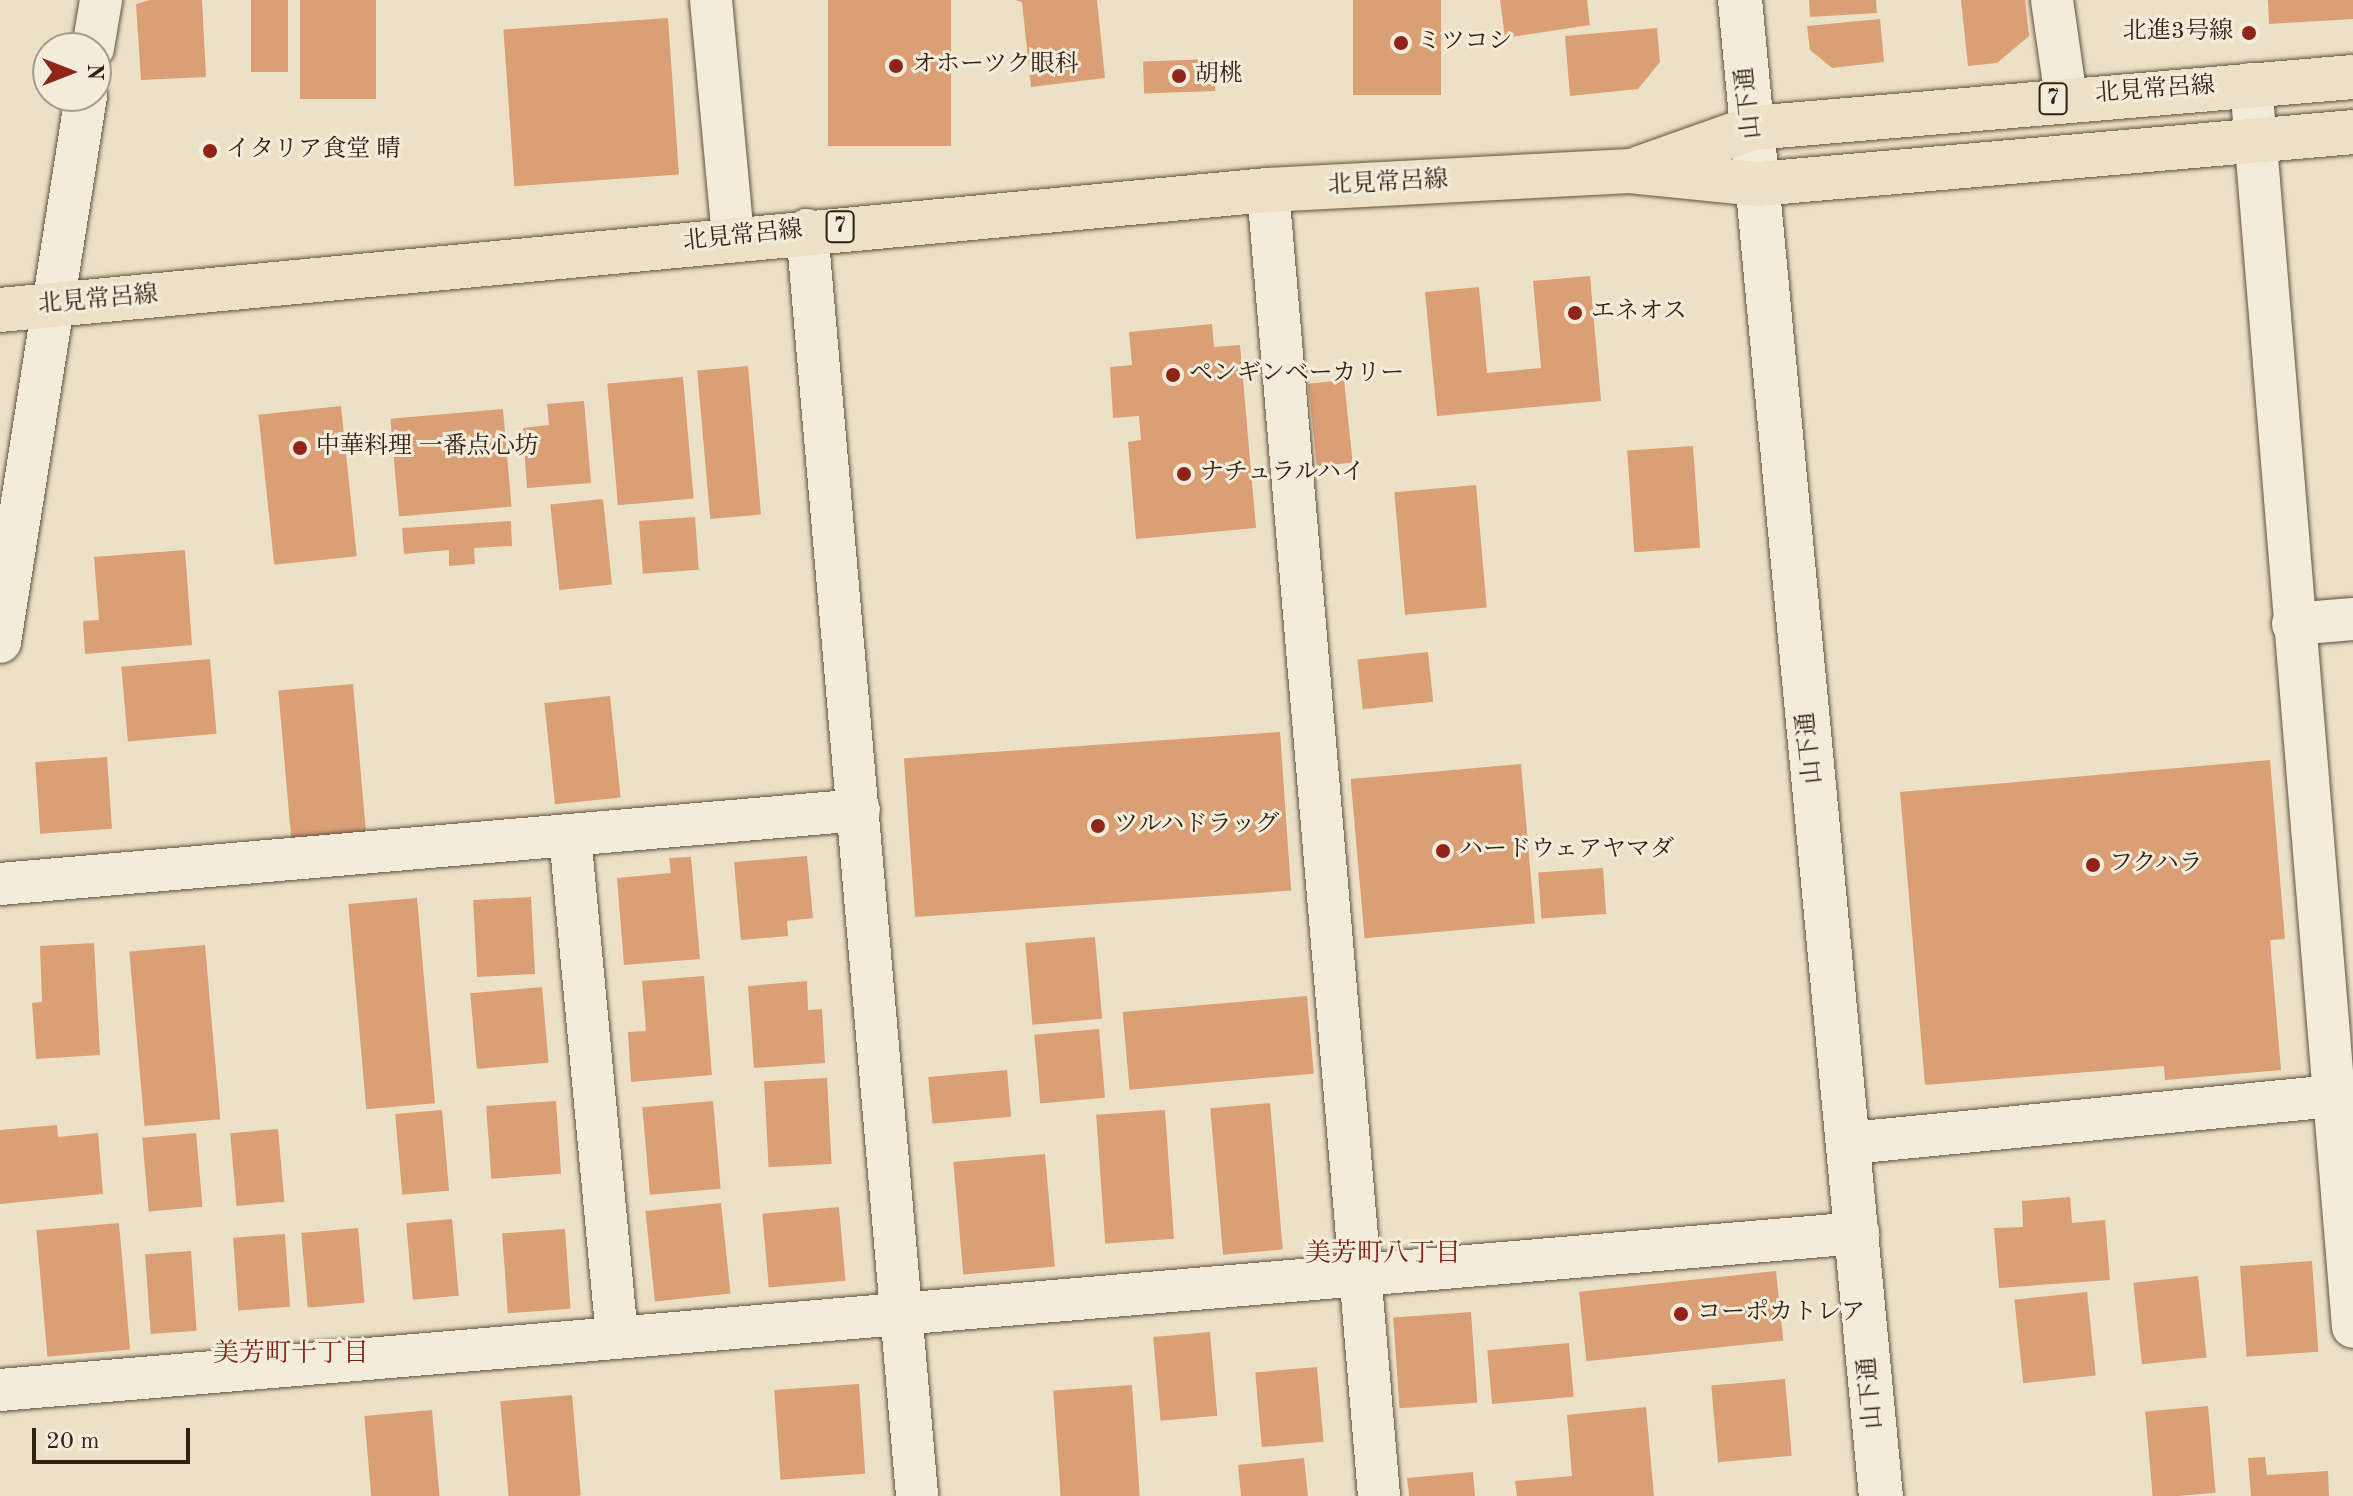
<!DOCTYPE html>
<meta charset="utf-8">
<style>
body{margin:0}
#map{position:relative;width:2353px;height:1496px;overflow:hidden;background:#ece1c7;font-family:"Old Standard TT","Noto Serif JP",serif}
div>[style]{position:absolute}
.building>*{inset:0;background:#db9f76;transform-origin:0 0}
.roads{filter:drop-shadow(0 0 2px #60513f) drop-shadow(0 0 2px #60513f)}
.minor>*{height:42px;margin:-21px;padding:0 21px;transform-origin:21px;border-radius:21px;background:#f3ecdb}
.tertiary>*{height:44px;margin:-22px;padding:0 22px;transform-origin:22px;border-radius:22px;background:#f3ecdb}
.primary>*{height:44px;margin:-22px;padding:0 22px;transform-origin:22px;border-radius:22px;background:#ece1c7}
.dots>*{width:22px;height:22px;translate:-50% -50%;box-sizing:border-box;border:4px solid #f3ecdb;border-radius:50%}
span{translate:-50% -50%;white-space:nowrap;text-align:center;line-height:1.15;-webkit-text-stroke:6px #f3ecdb;paint-order:stroke}
.shield-label span{padding:2px 6px;background:#f3ecdb;border:2px solid;border-radius:6px;-webkit-text-stroke-width:0}
.shield-label{font-size:22px;color:#312112;font-weight:700}
.poi-label{font-size:24px;color:#312112}
.right{translate:-100% -50%;text-align:right}
.left{translate:0 -50%;text-align:left}
.street-label{font-size:24px;color:#312112}
.neighbourhood-label{font-size:26px;color:#7a1f14}
.north{position:absolute;left:32px;top:32px;width:80px;height:80px;box-sizing:border-box;background:#f3ecdb;border:2px solid #a59b8b;border-radius:50%;rotate:90deg;font-size:22px;font-weight:700;line-height:32px;text-align:center;color:#312112}
.north::after{content:'';display:block;margin:auto;width:28px;height:36px;background:#8f2418;clip-path:polygon(50% 0,100% 100%,50% 72%,0 100%)}
.scale{position:absolute;left:32px;top:1428px;width:158px;height:36px;box-sizing:border-box;border:4px solid #312112;border-top:0;padding-left:10px;font-size:24px;line-height:28px;white-space:nowrap;color:#312112;-webkit-text-stroke:6px #f3ecdb;paint-order:stroke}
</style>
<div id="map">
<div class="building">
<div style="clip-path:polygon(150px 0,202px 0,206px 77px,141px 80px,136px 4px)"></div>
<div style="left:251px;top:0;width:37px;height:72px"></div>
<div style="left:300px;top:0;width:76px;height:99px"></div>
<div style="left:828px;top:0;width:123px;height:146px"></div>
<div style="clip-path:polygon(1015px 0,1097px 0,1105px 78px,1031px 87px,1022px 2px)"></div>
<div style="left:1353px;top:0;width:88px;height:95px"></div>
<div style="clip-path:polygon(1500px 0,1587px 0,1590px 25px,1505px 38px)"></div>
<div style="clip-path:polygon(1809px 0,1876px 0,1877px 13px,1810px 17px)"></div>
<div style="clip-path:polygon(1961px 0,2025px 0,2029px 36px,1997px 63px,1968px 66px)"></div>
<div style="clip-path:polygon(2268px 0,2353px 0,2353px 19px,2269px 24px)"></div>
<div style="left:668px;top:18px;width:157px;height:165px;rotate:86deg"></div>
<div style="clip-path:polygon(1880px 19px,1884px 62px,1832px 68px,1810px 50px,1807px 26px)"></div>
<div style="clip-path:polygon(1657px 28px,1660px 62px,1638px 89px,1570px 96px,1565px 36px)"></div>
<div style="left:1214px;top:59px;width:32px;height:71px;rotate:88deg"></div>
<div style="clip-path:polygon(1590px 276px,1601px 401px,1437px 416px,1425px 292px,1479px 287px,1487px 373px,1541px 368px,1533px 281px)"></div>
<div style="clip-path:polygon(1212px 324px,1214px 347px,1240px 345px,1256px 528px,1136px 539px,1128px 442px,1141px 440px,1139px 416px,1113px 418px,1110px 367px,1132px 365px,1129px 332px)"></div>
<div style="left:748px;top:366px;width:149px;height:51px;rotate:85deg"></div>
<div style="left:683px;top:377px;width:122px;height:76px;rotate:85deg"></div>
<div style="left:1344px;top:380px;width:83px;height:36px;rotate:84deg"></div>
<div style="clip-path:polygon(584px 401px,591px 483px,527px 488px,523px 428px,549px 425px,547px 404px)"></div>
<div style="left:341px;top:406px;width:151px;height:83px;rotate:84deg"></div>
<div style="left:503px;top:409px;width:98px;height:113px;rotate:85deg"></div>
<div style="left:1693px;top:446px;width:102px;height:66px;rotate:86deg"></div>
<div style="left:1476px;top:485px;width:123px;height:82px;rotate:85deg"></div>
<div style="left:603px;top:499px;width:86px;height:53px;rotate:84deg"></div>
<div style="left:695px;top:517px;width:53px;height:56px;rotate:86deg"></div>
<div style="clip-path:polygon(511px 521px,512px 546px,474px 548px,475px 564px,449px 566px,449px 550px,404px 554px,402px 528px)"></div>
<div style="clip-path:polygon(185px 550px,192px 645px,85px 654px,83px 621px,99px 620px,94px 557px)"></div>
<div style="left:1428px;top:652px;width:50px;height:71px;rotate:84deg"></div>
<div style="left:210px;top:659px;width:75px;height:89px;rotate:85deg"></div>
<div style="left:353px;top:684px;width:160px;height:75px;rotate:85deg"></div>
<div style="left:610px;top:696px;width:102px;height:66px;rotate:84deg"></div>
<div style="left:1280px;top:732px;width:159px;height:377px;rotate:86deg"></div>
<div style="left:107px;top:757px;width:72px;height:72px;rotate:86deg"></div>
<div style="clip-path:polygon(2270px 760px,2285px 939px,2270px 940px,2281px 1070px,2165px 1080px,2164px 1066px,1925px 1085px,1900px 792px)"></div>
<div style="left:1521px;top:764px;width:160px;height:171px;rotate:85deg"></div>
<div style="clip-path:polygon(807px 856px,813px 918px,787px 921px,788px 936px,741px 940px,734px 862px)"></div>
<div style="clip-path:polygon(691px 857px,700px 959px,624px 965px,617px 878px,671px 873px,669px 858px)"></div>
<div style="left:1603px;top:868px;width:46px;height:65px;rotate:86deg"></div>
<div style="left:531px;top:897px;width:77px;height:58px;rotate:87deg"></div>
<div style="left:417px;top:898px;width:206px;height:69px;rotate:85deg"></div>
<div style="left:1095px;top:937px;width:82px;height:70px;rotate:85deg"></div>
<div style="clip-path:polygon(94px 943px,100px 1055px,36px 1059px,32px 1003px,42px 1002px,40px 946px)"></div>
<div style="left:205px;top:945px;width:175px;height:76px;rotate:85deg"></div>
<div style="clip-path:polygon(704px 976px,712px 1075px,631px 1082px,628px 1032px,646px 1031px,642px 981px)"></div>
<div style="clip-path:polygon(807px 981px,808px 1010px,822px 1009px,825px 1063px,754px 1068px,748px 986px)"></div>
<div style="left:542px;top:987px;width:76px;height:72px;rotate:85deg"></div>
<div style="left:1307px;top:996px;width:78px;height:185px;rotate:85deg"></div>
<div style="left:1099px;top:1029px;width:69px;height:65px;rotate:85deg"></div>
<div style="left:1007px;top:1070px;width:47px;height:79px;rotate:85deg"></div>
<div style="left:827px;top:1078px;width:86px;height:63px;rotate:87deg"></div>
<div style="left:556px;top:1101px;width:73px;height:70px;rotate:86deg"></div>
<div style="left:713px;top:1101px;width:88px;height:71px;rotate:85deg"></div>
<div style="left:1270px;top:1103px;width:147px;height:60px;rotate:85deg"></div>
<div style="left:442px;top:1110px;width:81px;height:47px;rotate:85deg"></div>
<div style="left:1165px;top:1110px;width:129px;height:69px;rotate:86deg"></div>
<div style="clip-path:polygon(57px 1125px,58px 1137px,98px 1133px,103px 1194px,0 1204px,0 1130px)"></div>
<div style="left:278px;top:1129px;width:73px;height:48px;rotate:85deg"></div>
<div style="left:196px;top:1133px;width:74px;height:54px;rotate:85deg"></div>
<div style="left:1045px;top:1154px;width:113px;height:92px;rotate:85deg"></div>
<div style="clip-path:polygon(2070px 1197px,2072px 1223px,2105px 1220px,2110px 1280px,1999px 1288px,1994px 1228px,2023px 1227px,2022px 1201px)"></div>
<div style="left:721px;top:1203px;width:91px;height:76px;rotate:84deg"></div>
<div style="left:839px;top:1207px;width:74px;height:77px;rotate:85deg"></div>
<div style="left:452px;top:1219px;width:77px;height:46px;rotate:85deg"></div>
<div style="left:119px;top:1223px;width:127px;height:83px;rotate:85deg"></div>
<div style="left:358px;top:1228px;width:75px;height:57px;rotate:85deg"></div>
<div style="left:565px;top:1229px;width:80px;height:63px;rotate:86deg"></div>
<div style="left:285px;top:1234px;width:73px;height:52px;rotate:86deg"></div>
<div style="left:191px;top:1251px;width:80px;height:46px;rotate:86deg"></div>
<div style="left:2312px;top:1261px;width:91px;height:72px;rotate:86deg"></div>
<div style="left:1776px;top:1271px;width:70px;height:198px;rotate:84deg"></div>
<div style="left:2198px;top:1276px;width:82px;height:65px;rotate:84deg"></div>
<div style="left:2087px;top:1292px;width:84px;height:73px;rotate:84deg"></div>
<div style="left:1471px;top:1312px;width:91px;height:78px;rotate:86deg"></div>
<div style="left:1210px;top:1332px;width:84px;height:57px;rotate:85deg"></div>
<div style="left:1569px;top:1343px;width:54px;height:82px;rotate:85deg"></div>
<div style="left:1317px;top:1367px;width:75px;height:62px;rotate:85deg"></div>
<div style="left:1785px;top:1379px;width:77px;height:74px;rotate:85deg"></div>
<div style="left:859px;top:1384px;width:90px;height:85px;rotate:86deg"></div>
<div style="left:1132px;top:1385px;width:111px;height:79px;rotate:86deg"></div>
<div style="left:572px;top:1395px;width:101px;height:72px;rotate:85deg"></div>
<div style="left:2208px;top:1406px;width:87px;height:63px;rotate:85deg"></div>
<div style="clip-path:polygon(1646px 1407px,1654px 1496px,1517px 1496px,1515px 1481px,1572px 1476px,1567px 1415px)"></div>
<div style="left:432px;top:1410px;width:86px;height:68px;rotate:85deg"></div>
<div style="clip-path:polygon(2265px 1457px,2267px 1475px,2328px 1471px,2329px 1496px,2251px 1496px,2248px 1458px)"></div>
<div style="clip-path:polygon(1304px 1458px,1308px 1496px,1241px 1496px,1238px 1465px)"></div>
<div style="clip-path:polygon(1473px 1472px,1475px 1496px,1409px 1496px,1407px 1478px)"></div>
</div>
<div class="roads">
<div class="minor">
<div style="left:711px;top:0;width:238px;rotate:84.7deg"></div>
<div style="left:2052px;top:0;width:99px;rotate:81.9deg"></div>
<div style="left:93px;top:48px;width:49px;rotate:-80.5deg"></div>
<div style="left:2251px;top:84px;width:1247px;rotate:85.31deg"></div>
<div style="left:1268px;top:190px;width:1311px;rotate:85.14deg"></div>
<div style="left:807px;top:230px;width:1271px;rotate:85.03deg"></div>
<div style="left:2293px;top:624px;width:60px;rotate:-4.8deg"></div>
<div style="left:0;top:642px;width:553px;rotate:-81.05deg"></div>
<div style="left:570px;top:835px;width:504px;rotate:84.65deg"></div>
<div style="left:0;top:884px;width:862px;rotate:-4.92deg"></div>
<div style="left:1851px;top:1143px;width:504px;rotate:-5.57deg"></div>
<div style="left:0;top:1390px;width:1865px;rotate:-4.83deg"></div>
</div>
<div class="tertiary">
<div style="left:1740px;top:0;width:1503px;rotate:84.62deg"></div>
</div>
<div class="primary">
<div style="left:1640px;top:168px;width:120px;rotate:-19.5deg"></div>
<div style="left:1753px;top:128px;width:602px;rotate:-4.86deg"></div>
<div style="left:0;top:310px;width:1274px;rotate:-5.41deg"></div>
<div style="left:1268px;top:190px;width:362px;rotate:-3deg"></div>
<div style="left:1630px;top:171px;width:129px;rotate:5.8deg"></div>
<div style="left:1758px;top:184px;width:597px;rotate:-4.99deg"></div>
</div>
</div>
<div class="dots">
<div style="left:2249px;top:33px;background:#8f2418"></div>
<div style="left:1401px;top:43px;background:#8f2418"></div>
<div style="left:896px;top:66px;background:#8f2418"></div>
<div style="left:1179px;top:76px;background:#8f2418"></div>
<div style="left:210px;top:151px;background:#8f2418"></div>
<div style="left:1575px;top:313px;background:#8f2418"></div>
<div style="left:1173px;top:375px;background:#8f2418"></div>
<div style="left:300px;top:448px;background:#8f2418"></div>
<div style="left:1184px;top:474px;background:#8f2418"></div>
<div style="left:1098px;top:826px;background:#8f2418"></div>
<div style="left:1443px;top:851px;background:#8f2418"></div>
<div style="left:2093px;top:865px;background:#8f2418"></div>
<div style="left:1681px;top:1314px;background:#8f2418"></div>
</div>
<div class="shield-label">
<span style="left:2053px;top:99px">7</span>
<span style="left:840px;top:227px">7</span>
</div>
<div class="poi-label">
<span class="right" style="left:2233px;top:33px">北進3号線</span>
<span class="left" style="left:1417px;top:43px">ミツコシ</span>
<span class="left" style="left:912px;top:66px">オホーツク眼科</span>
<span class="left" style="left:1195px;top:76px">胡桃</span>
<span class="left" style="left:226px;top:151px">イタリア食堂 晴</span>
<span class="left" style="left:1591px;top:313px">エネオス</span>
<span class="left" style="left:1189px;top:375px">ペンギンベーカリー</span>
<span class="left" style="left:316px;top:448px">中華料理 一番点心坊</span>
<span class="left" style="left:1200px;top:474px">ナチュラルハイ</span>
<span class="left" style="left:1114px;top:826px">ツルハドラッグ</span>
<span class="left" style="left:1459px;top:851px">ハードウェアヤマダ</span>
<span class="left" style="left:2109px;top:865px">フクハラ</span>
<span class="left" style="left:1697px;top:1314px">コーポカトレア</span>
</div>
<div class="street-label">
<span style="left:2155px;top:91px;rotate:-4deg">北見常呂線</span>
<span style="left:1750px;top:103px;rotate:-96deg">山下通</span>
<span style="left:1388px;top:184px;rotate:-3deg">北見常呂線</span>
<span style="left:743px;top:237px;rotate:-6deg">北見常呂線</span>
<span style="left:98px;top:301px;rotate:-5deg">北見常呂線</span>
<span style="left:1811px;top:748px;rotate:-96deg">山下通</span>
<span style="left:1872px;top:1393px;rotate:-95deg">山下通</span>
</div>
<div class="neighbourhood-label">
<span style="left:1383px;top:1255px">美芳町八丁目</span>
<span style="left:291px;top:1355px">美芳町十丁目</span>
</div>
<div class="north">N</div>
<div class="scale">20 m</div>
</div>
